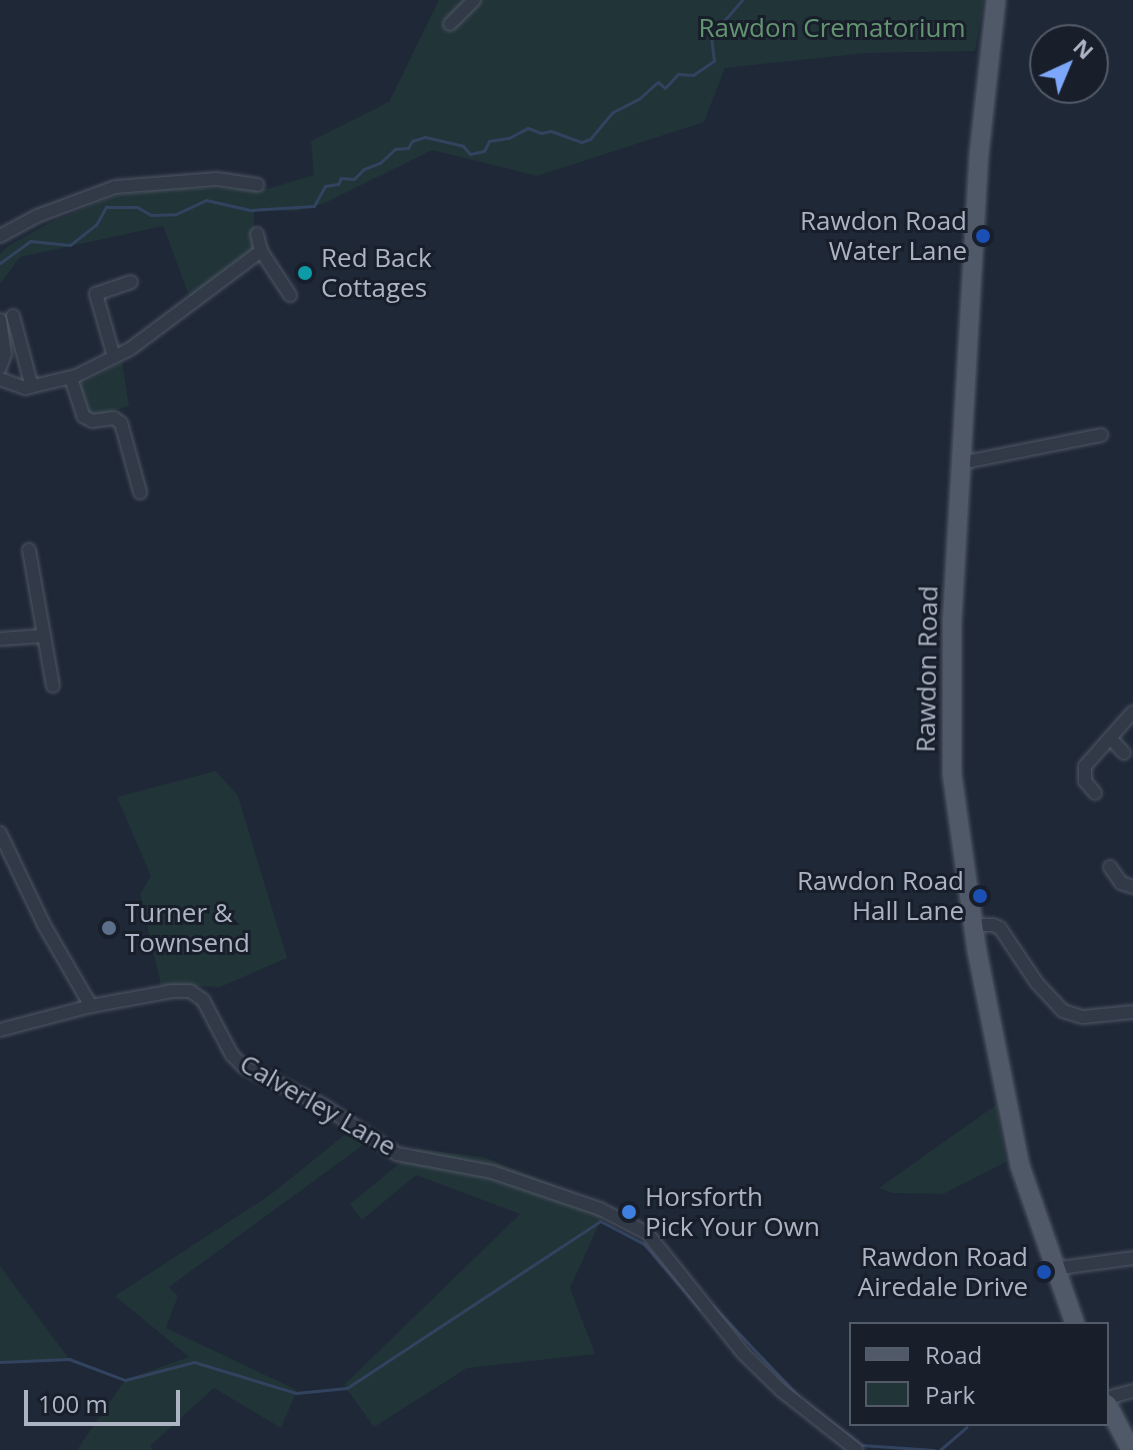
<!DOCTYPE html>
<style>
body{margin:0}
#map{position:relative;width:1133px;height:1450px;overflow:hidden;background:#1f2837;font-family:"Open Sans",sans-serif}
div>[style]{position:absolute}
.green>*{inset:0;background:#213438}
.stream>*{height:3px;margin:-1.5px;padding:0 1.5px;transform-origin:1.5px;border-radius:1.5px;background:#32435f}
.roads{filter:drop-shadow(0 0 2px #505765) drop-shadow(0 0 2px #505765)}
.minor>*{height:12px;margin:-6px;padding:0 6px;transform-origin:6px;border-radius:6px;background:#323a47}
.primary>*{height:18px;margin:-9px;padding:0 9px;transform-origin:9px;border-radius:9px;background:#505968}
.dots>*{width:22px;height:22px;translate:-50% -50%;box-sizing:border-box;border:4px solid #181f2b;border-radius:50%}
span{translate:-50% -50%;white-space:nowrap;text-align:center;line-height:1.15;-webkit-text-stroke:6px #181f2b;paint-order:stroke}
.park-label{font-size:26px;color:#649571}
.poi-label{font-size:26px;color:#acb4c4}
.right{translate:-100% -50%;text-align:right}
.left{translate:0 -50%;text-align:left}
.street-label{font-size:26px;color:#acb4c4}
.legend{position:absolute;left:849px;top:1322px;width:260px;height:104px;box-sizing:border-box;background:#181f2b;border:2px solid #535b68;margin:0;padding:10px 14px;list-style:none;font-size:24px;color:#acb4c4}
.legend li{display:flex;align-items:center;gap:16px;height:40px}
.legend b{width:40px;border:2px solid #535b68}
.north{position:absolute;left:1029px;top:24px;width:80px;height:80px;box-sizing:border-box;background:#181f2b;border:2px solid #535b68;border-radius:50%;rotate:44deg;font-size:22px;font-weight:700;line-height:32px;text-align:center;color:#acb4c4}
.north::after{content:'';display:block;margin:auto;width:28px;height:36px;background:#7ca7fa;clip-path:polygon(50% 0,100% 100%,50% 72%,0 100%)}
.scale{position:absolute;left:24px;top:1390px;width:156px;height:36px;box-sizing:border-box;border:4px solid #acb4c4;border-top:0;padding-left:10px;font-size:24px;line-height:28px;white-space:nowrap;color:#acb4c4;-webkit-text-stroke:6px #181f2b;paint-order:stroke}
</style>
<div id="map">
<div class="green">
<div style="clip-path:polygon(439px 0,984px 0,975px 51px,866px 53px,725px 68px,704px 122px,537px 176px,432px 150px,325px 203px,297px 211px,254px 210px,254px 247px,190px 298px,163px 226px,20px 257px,0 284px,0 254px,8px 246px,49px 223px,117px 195px,177px 188px,267px 189px,314px 175px,311px 141px,389px 102px)"></div>
<div style="clip-path:polygon(122px 362px,129px 406px,94px 417px,87px 414px,78px 386px)"></div>
<div style="clip-path:polygon(216px 771px,238px 796px,287px 958px,220px 987px,161px 985px,140px 894px,151px 876px,117px 797px)"></div>
<div style="clip-path:polygon(996px 1105px,1006px 1162px,943px 1194px,893px 1193px,879px 1188px)"></div>
<div style="clip-path:polygon(347px 1133px,363px 1145px,169px 1287px,178px 1296px,166px 1328px,297px 1390px,281px 1428px,214px 1388px,150px 1446px,152px 1450px,77px 1450px,125px 1380px,189px 1357px,115px 1296px,270px 1195px)"></div>
<div style="clip-path:polygon(417px 1149px,483px 1157px,607px 1206px,570px 1288px,595px 1354px,467px 1368px,374px 1427px,344px 1385px,520px 1214px,416px 1175px,362px 1220px,350px 1204px)"></div>
<div style="clip-path:polygon(0 1266px,69px 1359px,0 1362px)"></div>
</div>
<div class="stream">
<div style="left:0;top:263px;width:37px;rotate:-36deg"></div>
<div style="left:30px;top:241px;width:40px;rotate:5.7deg"></div>
<div style="left:70px;top:245px;width:33px;rotate:-38deg"></div>
<div style="left:96px;top:225px;width:21px;rotate:-61deg"></div>
<div style="left:106px;top:207px;width:31px"></div>
<div style="left:137px;top:207px;width:16px;rotate:30deg"></div>
<div style="left:151px;top:215px;width:25px;rotate:-2deg"></div>
<div style="left:176px;top:214px;width:33px;rotate:-25deg"></div>
<div style="left:206px;top:200px;width:45px;rotate:12.8deg"></div>
<div style="left:250px;top:210px;width:64px;rotate:-3.6deg"></div>
<div style="left:314px;top:206px;width:23px;rotate:-61deg"></div>
<div style="left:325px;top:186px;width:13px;rotate:-9deg"></div>
<div style="left:338px;top:184px;width:7px;rotate:-63deg"></div>
<div style="left:341px;top:178px;width:13px;rotate:4deg"></div>
<div style="left:354px;top:179px;width:14px;rotate:-45deg"></div>
<div style="left:364px;top:169px;width:17px;rotate:-21deg"></div>
<div style="left:380px;top:163px;width:21px;rotate:-43deg"></div>
<div style="left:395px;top:149px;width:13px;rotate:-4deg"></div>
<div style="left:408px;top:148px;width:8px;rotate:-60deg"></div>
<div style="left:412px;top:141px;width:14px;rotate:-17deg"></div>
<div style="left:425px;top:137px;width:39px;rotate:13deg"></div>
<div style="left:463px;top:146px;width:11px;rotate:49deg"></div>
<div style="left:470px;top:154px;width:14px;rotate:-12deg"></div>
<div style="left:484px;top:151px;width:11px;rotate:-63deg"></div>
<div style="left:489px;top:141px;width:20px;rotate:-9deg"></div>
<div style="left:509px;top:138px;width:21px;rotate:-28deg"></div>
<div style="left:528px;top:128px;width:14px;rotate:21deg"></div>
<div style="left:541px;top:133px;width:10px;rotate:-11deg"></div>
<div style="left:551px;top:131px;width:33px;rotate:20deg"></div>
<div style="left:582px;top:142px;width:9px;rotate:-21deg"></div>
<div style="left:590px;top:139px;width:35px;rotate:-50deg"></div>
<div style="left:613px;top:112px;width:30px;rotate:-27deg"></div>
<div style="left:640px;top:98px;width:24px;rotate:-42deg"></div>
<div style="left:658px;top:82px;width:9px;rotate:41deg"></div>
<div style="left:665px;top:88px;width:19px;rotate:-47deg"></div>
<div style="left:678px;top:74px;width:15px;rotate:4deg"></div>
<div style="left:693px;top:75px;width:25px;rotate:-34deg"></div>
<div style="left:714px;top:61px;width:25px;rotate:-97deg"></div>
<div style="left:711px;top:36px;width:48px;rotate:-49.3deg"></div>
<div style="left:713px;top:1306px;width:125px;rotate:46.6deg"></div>
<div style="left:0;top:1362px;width:69px;rotate:-2.5deg"></div>
<div style="left:69px;top:1359px;width:60px;rotate:20.6deg"></div>
<div style="left:125px;top:1380px;width:71px;rotate:-14.6deg"></div>
<div style="left:194px;top:1362px;width:107px;rotate:16.9deg"></div>
<div style="left:296px;top:1393px;width:51px;rotate:-5.6deg"></div>
<div style="left:347px;top:1388px;width:303px;rotate:-33.4deg"></div>
<div style="left:600px;top:1221px;width:50px;rotate:27.6deg"></div>
<div style="left:644px;top:1244px;width:86px;rotate:49.3deg"></div>
<div style="left:805px;top:1402px;width:71px;rotate:37.5deg"></div>
<div style="left:861px;top:1445px;width:73px;rotate:3.9deg"></div>
<div style="left:940px;top:1450px;width:35px;rotate:-41deg"></div>
</div>
<div class="roads">
<div class="minor">
<div style="left:450px;top:24px;width:34px;rotate:-45deg"></div>
<div style="left:257px;top:234px;width:17px;rotate:77deg"></div>
<div style="left:261px;top:251px;width:53px;rotate:56.6deg"></div>
<div style="left:0;top:236px;width:42px;rotate:-28.4deg"></div>
<div style="left:37px;top:216px;width:83px;rotate:-20.4deg"></div>
<div style="left:115px;top:187px;width:102px;rotate:-4.5deg"></div>
<div style="left:217px;top:179px;width:41px;rotate:8.3deg"></div>
<div style="left:13px;top:316px;width:73px;rotate:75deg"></div>
<div style="left:0;top:320px;width:34px;rotate:82deg"></div>
<div style="left:5px;top:354px;width:15px;rotate:110deg"></div>
<div style="left:114px;top:357px;width:66px;rotate:-105.9deg"></div>
<div style="left:96px;top:294px;width:37px;rotate:-19deg"></div>
<div style="left:71px;top:378px;width:40px;rotate:72deg"></div>
<div style="left:83px;top:416px;width:10px;rotate:29deg"></div>
<div style="left:92px;top:421px;width:22px;rotate:-8deg"></div>
<div style="left:114px;top:418px;width:9px;rotate:36deg"></div>
<div style="left:121px;top:423px;width:72px;rotate:74.6deg"></div>
<div style="left:0;top:379px;width:27px;rotate:20deg"></div>
<div style="left:25px;top:388px;width:52px;rotate:-13.2deg"></div>
<div style="left:76px;top:376px;width:60px;rotate:-26.6deg"></div>
<div style="left:130px;top:349px;width:164px;rotate:-36.8deg"></div>
<div style="left:961px;top:463px;width:143px;rotate:-11.3deg"></div>
<div style="left:29px;top:550px;width:138px;rotate:80deg"></div>
<div style="left:0;top:639px;width:42px;rotate:-4.1deg"></div>
<div style="left:1111px;top:739px;width:19px;rotate:47deg"></div>
<div style="left:1095px;top:793px;width:16px;rotate:-130deg"></div>
<div style="left:1085px;top:781px;width:15px;rotate:-90deg"></div>
<div style="left:1085px;top:766px;width:72px;rotate:-48.4deg"></div>
<div style="left:0;top:833px;width:102px;rotate:64.4deg"></div>
<div style="left:44px;top:925px;width:94px;rotate:59.9deg"></div>
<div style="left:1110px;top:867px;width:19px;rotate:55deg"></div>
<div style="left:1121px;top:883px;width:13px;rotate:18deg"></div>
<div style="left:973px;top:925px;width:20px"></div>
<div style="left:993px;top:925px;width:8px;rotate:23deg"></div>
<div style="left:1000px;top:928px;width:66px;rotate:56.1deg"></div>
<div style="left:1037px;top:983px;width:38px;rotate:47deg"></div>
<div style="left:1063px;top:1011px;width:21px;rotate:17deg"></div>
<div style="left:1083px;top:1017px;width:50px;rotate:-5.7deg"></div>
<div style="left:0;top:1030px;width:94px;rotate:-14.8deg"></div>
<div style="left:91px;top:1006px;width:83px;rotate:-10.4deg"></div>
<div style="left:173px;top:991px;width:17px"></div>
<div style="left:190px;top:991px;width:16px;rotate:35deg"></div>
<div style="left:203px;top:1000px;width:62px;rotate:62.2deg"></div>
<div style="left:232px;top:1055px;width:17px;rotate:45deg"></div>
<div style="left:244px;top:1067px;width:85px;rotate:25.7deg"></div>
<div style="left:321px;top:1104px;width:91px;rotate:33.3deg"></div>
<div style="left:397px;top:1154px;width:97px;rotate:10.7deg"></div>
<div style="left:492px;top:1172px;width:114px;rotate:18.9deg"></div>
<div style="left:600px;top:1209px;width:53px;rotate:27.1deg"></div>
<div style="left:647px;top:1233px;width:154px;rotate:51.3deg"></div>
<div style="left:743px;top:1353px;width:54px;rotate:44.3deg"></div>
<div style="left:782px;top:1391px;width:95px;rotate:38.2deg"></div>
<div style="left:1053px;top:1269px;width:81px;rotate:-7.8deg"></div>
<div style="left:1107px;top:1398px;width:27px;rotate:-15deg"></div>
</div>
<div class="primary">
<div style="left:996px;top:0;width:154px;rotate:96.3deg"></div>
<div style="left:979px;top:153px;width:466px;rotate:93.3deg"></div>
<div style="left:952px;top:618px;width:156px;rotate:90deg"></div>
<div style="left:952px;top:774px;width:179px;rotate:82deg"></div>
<div style="left:977px;top:951px;width:219px;rotate:78.7deg"></div>
<div style="left:1020px;top:1166px;width:167px;rotate:70.8deg"></div>
<div style="left:1107px;top:1404px;width:52px;rotate:62.4deg"></div>
</div>
</div>
<div class="dots">
<div style="left:983px;top:236px;background:#1a4fb4"></div>
<div style="left:305px;top:273px;background:#0f9aa8"></div>
<div style="left:980px;top:896px;background:#1a4fb4"></div>
<div style="left:109px;top:928px;background:#5c6f8a"></div>
<div style="left:629px;top:1212px;background:#3f7fe0"></div>
<div style="left:1044px;top:1272px;background:#1a4fb4"></div>
</div>
<div class="park-label">
<span style="left:832px;top:28px">Rawdon Crematorium</span>
</div>
<div class="poi-label">
<span class="right" style="left:967px;top:236px">Rawdon Road<br>Water Lane</span>
<span class="left" style="left:321px;top:273px">Red Back<br>Cottages</span>
<span class="right" style="left:964px;top:896px">Rawdon Road<br>Hall Lane</span>
<span class="left" style="left:125px;top:928px">Turner &amp;<br>Townsend</span>
<span class="left" style="left:645px;top:1212px">Horsforth<br>Pick Your Own</span>
<span class="right" style="left:1028px;top:1272px">Rawdon Road<br>Airedale Drive</span>
</div>
<div class="street-label">
<span style="left:927px;top:669px;rotate:-89deg">Rawdon Road</span>
<span style="left:318px;top:1105px;rotate:30deg">Calverley Lane</span>
</div>
<ul class="legend">
<li><b style="height:10px;background:#505968"></b>Road</li>
<li><b style="height:22px;background:#213438"></b>Park</li>
</ul>
<div class="north">N</div>
<div class="scale">100 m</div>
</div>
